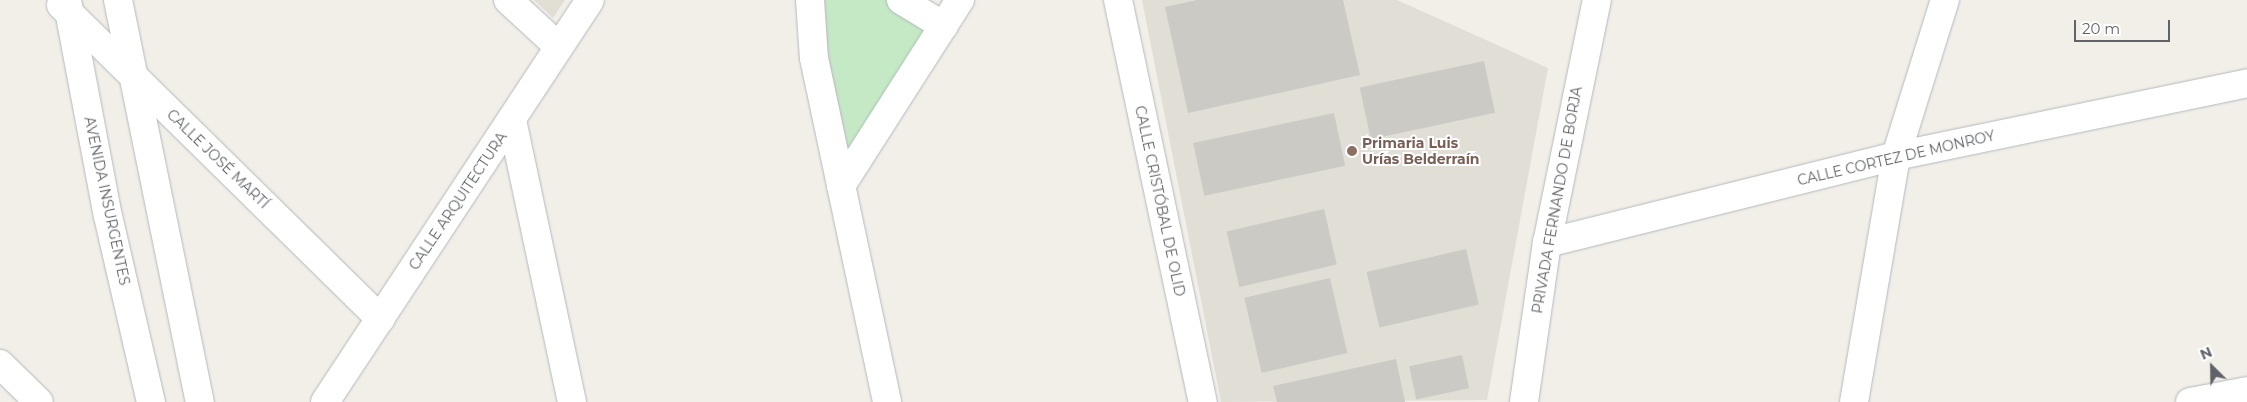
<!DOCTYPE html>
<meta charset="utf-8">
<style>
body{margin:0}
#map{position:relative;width:2247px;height:402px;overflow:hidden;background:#f1efe8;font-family:Montserrat,sans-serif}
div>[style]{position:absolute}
.education>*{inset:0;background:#e1ded6}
.green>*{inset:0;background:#c5e8c5}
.building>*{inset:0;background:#cccac5;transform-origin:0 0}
.roads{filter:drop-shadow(0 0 1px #b5b8bc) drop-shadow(0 0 1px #b5b8bc)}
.minor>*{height:28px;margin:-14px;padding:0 14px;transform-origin:14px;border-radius:14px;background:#fff}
.tertiary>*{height:28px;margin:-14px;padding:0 14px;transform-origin:14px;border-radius:14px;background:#fff}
.dots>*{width:14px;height:14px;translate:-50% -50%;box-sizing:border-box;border:2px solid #fff;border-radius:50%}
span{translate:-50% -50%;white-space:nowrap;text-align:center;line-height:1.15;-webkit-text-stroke:4px #fff;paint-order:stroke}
.education-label{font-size:14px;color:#785e54;font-weight:700}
.left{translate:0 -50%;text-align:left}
.street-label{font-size:14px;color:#5f6368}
.north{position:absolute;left:2187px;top:342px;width:50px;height:50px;-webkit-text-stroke:4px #fff;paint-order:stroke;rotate:337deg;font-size:14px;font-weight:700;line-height:20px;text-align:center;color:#5f6368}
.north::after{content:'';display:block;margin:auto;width:18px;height:22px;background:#5f6368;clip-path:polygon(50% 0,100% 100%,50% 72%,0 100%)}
.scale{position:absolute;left:2074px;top:20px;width:96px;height:22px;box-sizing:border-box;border:2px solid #5f6368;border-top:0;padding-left:6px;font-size:15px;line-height:18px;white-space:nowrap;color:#5f6368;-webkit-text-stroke:4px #fff;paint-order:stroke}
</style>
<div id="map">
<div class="education">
<div style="clip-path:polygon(534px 0,565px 0,553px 18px)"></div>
<div style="clip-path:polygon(1142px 0,1397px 0,1548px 68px,1487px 400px,1221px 402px)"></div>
</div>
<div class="green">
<div style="clip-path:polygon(810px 0,901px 0,944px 26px,841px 186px)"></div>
</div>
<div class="building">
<div style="clip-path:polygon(1197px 0,1343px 0,1360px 75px,1188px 113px,1165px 7px)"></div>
<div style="left:1484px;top:61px;width:53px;height:127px;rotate:78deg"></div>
<div style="left:1334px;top:113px;width:54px;height:144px;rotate:78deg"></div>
<div style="left:1324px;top:209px;width:57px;height:100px;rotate:77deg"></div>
<div style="left:1466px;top:249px;width:57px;height:102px;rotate:77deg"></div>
<div style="left:1330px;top:278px;width:77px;height:88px;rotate:77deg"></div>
<div style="left:1462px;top:355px;width:34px;height:54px;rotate:78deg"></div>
<div style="clip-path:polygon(1396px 359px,1405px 402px,1277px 402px,1273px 386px)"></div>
</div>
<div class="roads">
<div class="minor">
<div style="left:508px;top:0;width:69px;rotate:42.7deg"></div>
<div style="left:810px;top:0;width:58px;rotate:86.1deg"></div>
<div style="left:814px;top:58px;width:352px;rotate:78deg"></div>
<div style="left:901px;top:0;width:50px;rotate:31.2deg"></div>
<div style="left:1118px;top:0;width:411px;rotate:78.1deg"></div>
<div style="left:61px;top:5px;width:448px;rotate:44.5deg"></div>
<div style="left:512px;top:120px;width:288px;rotate:78deg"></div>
<div style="left:841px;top:186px;width:221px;rotate:-57.4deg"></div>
<div style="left:1547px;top:243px;width:360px;rotate:-14deg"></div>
<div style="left:1896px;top:156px;width:359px;rotate:-11.7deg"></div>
<div style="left:0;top:364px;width:54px;rotate:44.3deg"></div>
<div style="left:325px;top:402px;width:481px;rotate:-56.6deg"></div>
<div style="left:1524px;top:402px;width:161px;rotate:-81.8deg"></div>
<div style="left:1547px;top:243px;width:248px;rotate:-78.4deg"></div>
<div style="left:1854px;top:402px;width:250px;rotate:-80.3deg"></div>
<div style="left:1896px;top:156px;width:164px;rotate:-72.6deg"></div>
<div style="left:2190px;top:402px;width:58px;rotate:-10.9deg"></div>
</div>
<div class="tertiary">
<div style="left:67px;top:0;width:220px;rotate:79.3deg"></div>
<div style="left:108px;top:216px;width:191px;rotate:77deg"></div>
<div style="left:118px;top:0;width:410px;rotate:78.5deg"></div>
</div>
</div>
<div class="dots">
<div style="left:1352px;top:151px;background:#8d6e63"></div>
</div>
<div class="education-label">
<span class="left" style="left:1362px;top:151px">Primaria Luis<br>Urías Belderraín</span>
</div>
<div class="street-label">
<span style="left:1896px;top:158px;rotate:-13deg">CALLE CORTEZ DE MONROY</span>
<span style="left:218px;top:159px;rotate:44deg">CALLE JOSÉ MARTÍ</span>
<span style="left:1557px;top:200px;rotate:-80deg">PRIVADA FERNANDO DE BORJA</span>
<span style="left:107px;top:201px;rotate:78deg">AVENIDA INSURGENTES</span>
<span style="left:458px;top:201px;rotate:-56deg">CALLE ARQUITECTURA</span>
<span style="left:1160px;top:201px;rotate:78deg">CALLE CRISTÓBAL DE OLID</span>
</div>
<div class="north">N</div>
<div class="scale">20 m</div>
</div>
